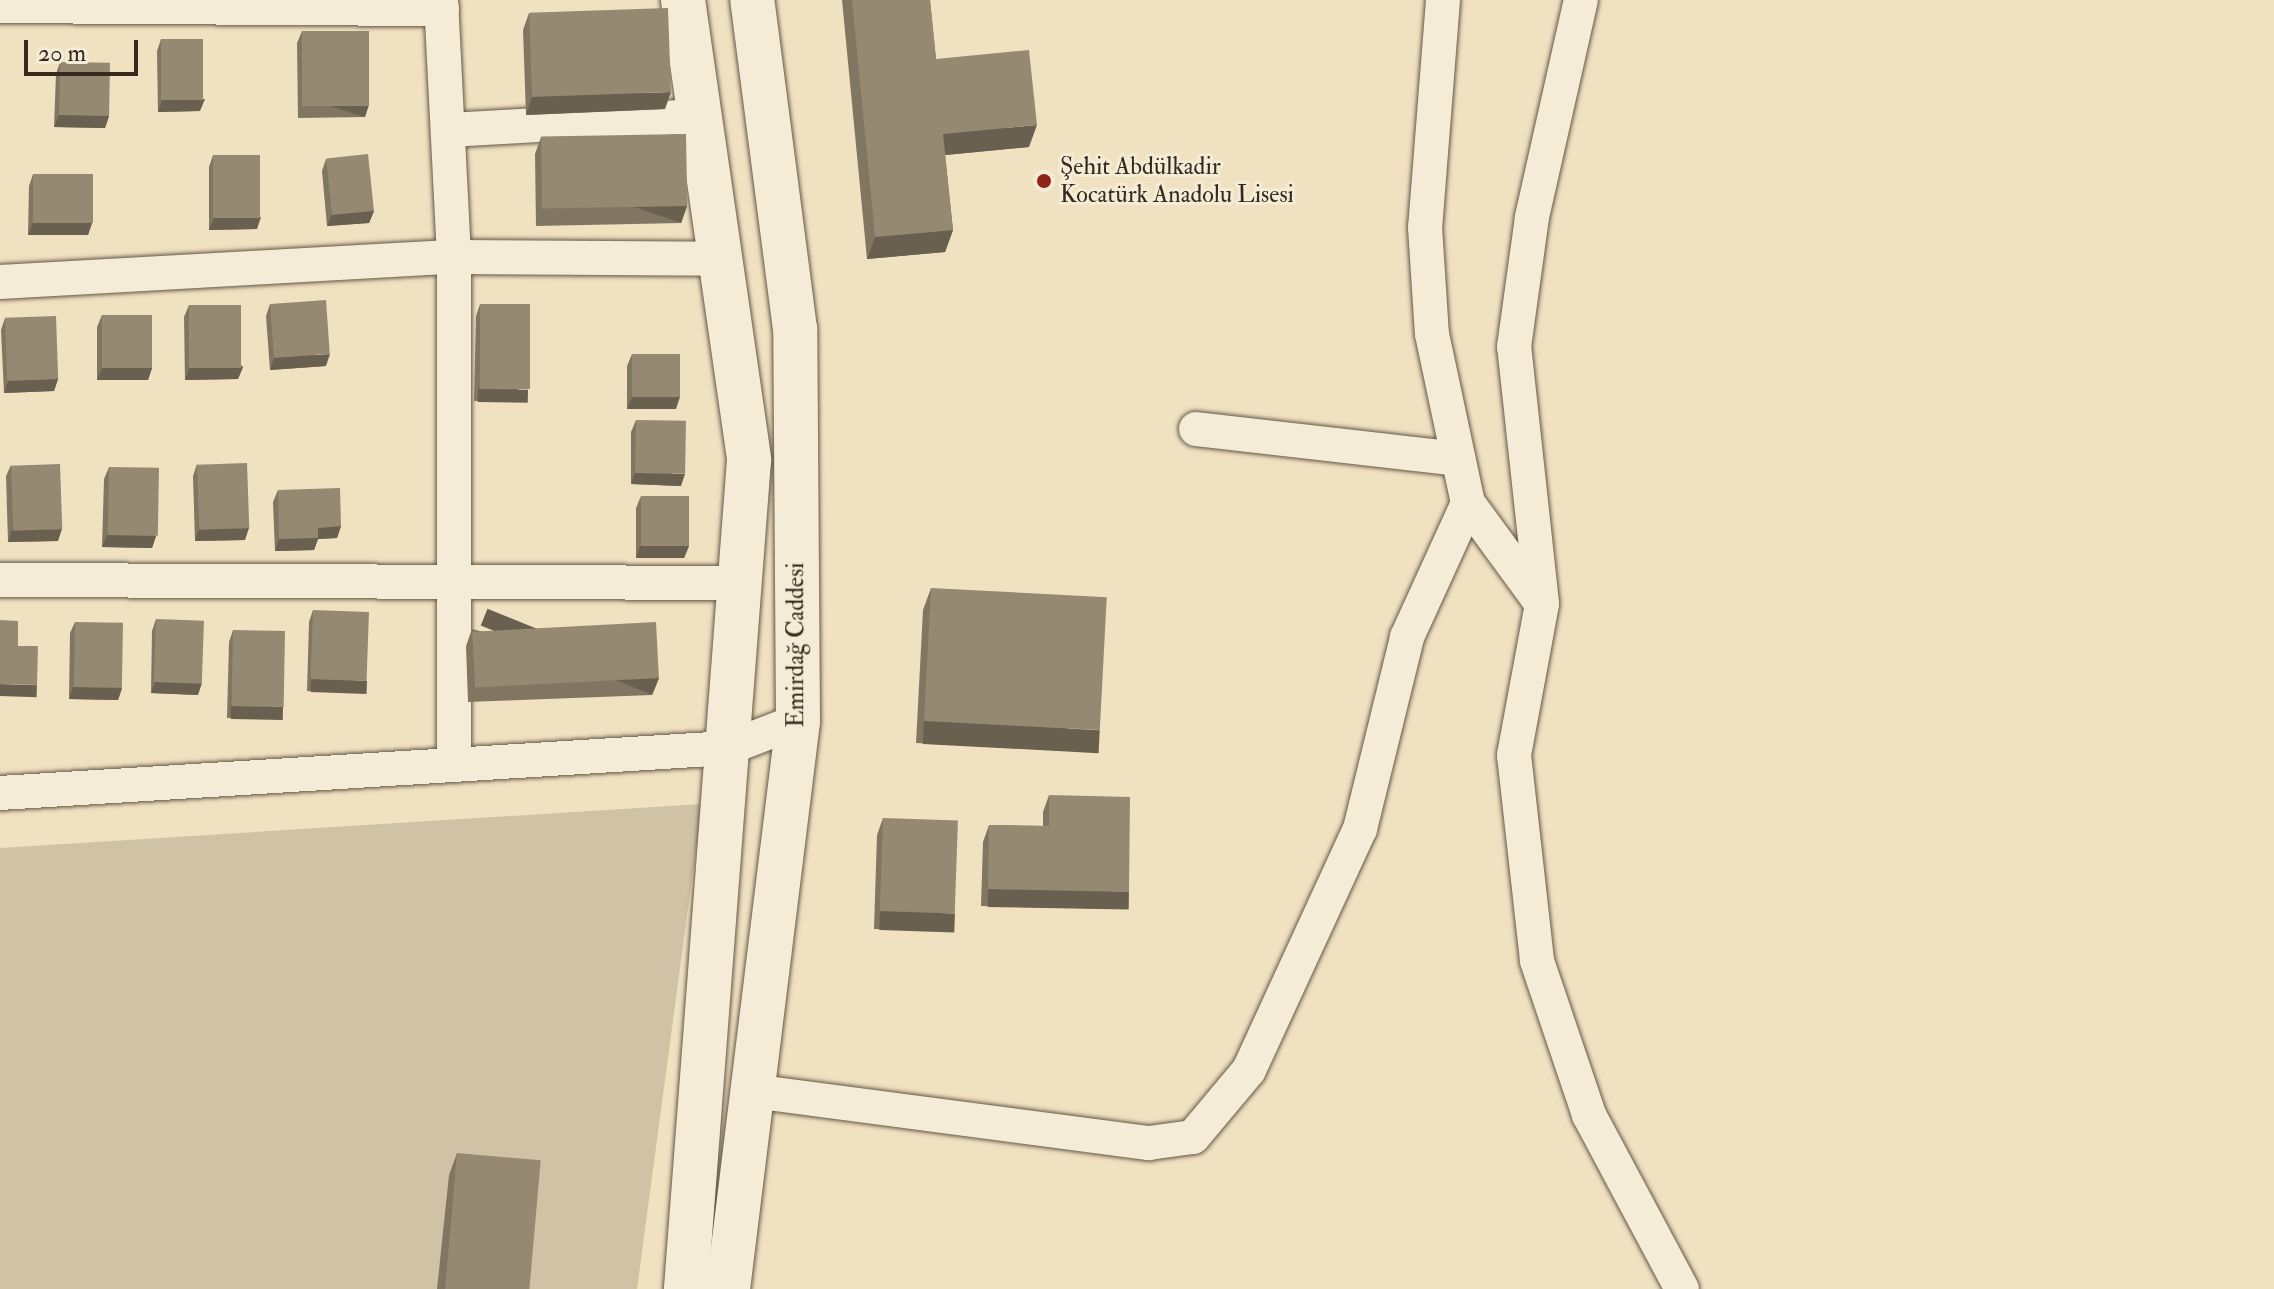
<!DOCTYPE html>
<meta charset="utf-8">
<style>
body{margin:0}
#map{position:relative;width:2274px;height:1289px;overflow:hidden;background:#f0e1c1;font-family:"IM FELL Double Pica",serif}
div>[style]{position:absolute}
.green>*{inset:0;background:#d0c2a5}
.roads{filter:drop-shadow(0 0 2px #645846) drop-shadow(0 0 2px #645846)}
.minor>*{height:34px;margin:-17px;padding:0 17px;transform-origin:17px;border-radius:17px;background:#f5ecd7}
.secondary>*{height:44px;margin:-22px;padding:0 22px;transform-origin:22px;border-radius:22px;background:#f5ecd7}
.wall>*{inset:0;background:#817662}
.shaded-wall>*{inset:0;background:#696050;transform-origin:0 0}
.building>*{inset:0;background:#968972;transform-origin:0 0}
.dots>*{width:22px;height:22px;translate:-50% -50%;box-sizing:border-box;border:4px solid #f5ecd7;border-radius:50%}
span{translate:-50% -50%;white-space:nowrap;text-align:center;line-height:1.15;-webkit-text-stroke:6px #f5ecd7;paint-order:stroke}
.poi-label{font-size:24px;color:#352a1d}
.left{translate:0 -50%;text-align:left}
.street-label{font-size:24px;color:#352a1d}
.scale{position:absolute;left:24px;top:40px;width:114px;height:36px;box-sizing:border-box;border:4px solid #352a1d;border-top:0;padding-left:10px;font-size:24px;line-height:28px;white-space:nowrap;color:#352a1d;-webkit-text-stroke:6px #f5ecd7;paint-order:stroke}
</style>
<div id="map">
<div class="green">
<div style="clip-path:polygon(702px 804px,637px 1289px,0 1289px,0 848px)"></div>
</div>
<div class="roads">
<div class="minor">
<div style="left:441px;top:0;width:257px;rotate:87.1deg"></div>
<div style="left:454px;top:257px;width:508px;rotate:90deg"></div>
<div style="left:1443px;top:0;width:228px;rotate:94.5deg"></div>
<div style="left:1425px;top:227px;width:107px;rotate:86.3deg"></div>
<div style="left:1432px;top:334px;width:173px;rotate:78deg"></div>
<div style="left:1468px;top:503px;width:125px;rotate:53.8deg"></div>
<div style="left:1542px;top:604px;width:154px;rotate:100.5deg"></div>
<div style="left:1514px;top:755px;width:207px;rotate:83.6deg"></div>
<div style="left:1537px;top:961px;width:163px;rotate:71.3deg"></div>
<div style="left:1589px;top:1115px;width:197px;rotate:61.9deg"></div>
<div style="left:0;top:6px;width:442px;rotate:0.4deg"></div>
<div style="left:448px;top:130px;width:252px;rotate:-3.2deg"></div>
<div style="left:0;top:282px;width:455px;rotate:-3.2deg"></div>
<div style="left:454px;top:257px;width:266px;rotate:0.4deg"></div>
<div style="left:1196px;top:429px;width:264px;rotate:6.5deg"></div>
<div style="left:0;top:580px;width:740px;rotate:0.23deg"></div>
<div style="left:1542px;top:603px;width:258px;rotate:-96.2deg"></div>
<div style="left:1514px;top:347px;width:131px;rotate:-82.1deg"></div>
<div style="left:1532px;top:217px;width:222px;rotate:-77.3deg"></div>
<div style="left:0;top:793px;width:729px;rotate:-3.54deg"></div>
<div style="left:728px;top:748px;width:75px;rotate:-21.1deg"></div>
<div style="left:752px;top:1091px;width:400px;rotate:7.5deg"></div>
<div style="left:1149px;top:1143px;width:44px;rotate:-7.8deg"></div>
<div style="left:1193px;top:1137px;width:87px;rotate:-50.1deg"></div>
<div style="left:1249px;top:1070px;width:265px;rotate:-65.3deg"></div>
<div style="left:1360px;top:829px;width:198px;rotate:-76.2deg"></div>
<div style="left:1407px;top:637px;width:147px;rotate:-65.5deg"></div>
</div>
<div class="secondary">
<div style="left:683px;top:0;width:465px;rotate:81.8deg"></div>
<div style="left:749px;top:460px;width:831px;rotate:94.35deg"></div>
<div style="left:728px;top:1289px;width:572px;rotate:-82.97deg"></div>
<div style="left:798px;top:721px;width:392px;rotate:-90.4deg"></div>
<div style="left:795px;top:329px;width:332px;rotate:-97.4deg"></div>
</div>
</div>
<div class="wall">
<div style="clip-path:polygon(842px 0,930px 0,936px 59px,1029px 147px,945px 155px,953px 230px,945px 252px,867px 259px)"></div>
<div style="clip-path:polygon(529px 13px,665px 109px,526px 115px,523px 30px)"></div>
<div style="clip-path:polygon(302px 31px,365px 117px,298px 118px,297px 43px)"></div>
<div style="clip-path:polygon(161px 39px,200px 111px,158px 112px,157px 51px)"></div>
<div style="clip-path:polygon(60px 62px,109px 116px,105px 128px,54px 127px,56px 74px)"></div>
<div style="clip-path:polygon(541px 137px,687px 206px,681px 223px,536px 226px,535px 154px)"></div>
<div style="clip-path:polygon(213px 155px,257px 229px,209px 230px,209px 167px)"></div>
<div style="clip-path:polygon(326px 159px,374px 211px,369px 223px,327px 226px,322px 171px)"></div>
<div style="clip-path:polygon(33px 174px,92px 223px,88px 235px,28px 235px,29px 186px)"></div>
<div style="clip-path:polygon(270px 304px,326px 366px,270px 370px,266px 316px)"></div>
<div style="clip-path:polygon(480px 304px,524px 402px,474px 401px,476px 316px)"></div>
<div style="clip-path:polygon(189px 305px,243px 367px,238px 379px,185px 380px,184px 317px)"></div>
<div style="clip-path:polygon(102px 315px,152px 368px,148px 380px,97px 380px,97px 327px)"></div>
<div style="clip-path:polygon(5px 318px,58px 379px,54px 391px,4px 393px,1px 330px)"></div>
<div style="clip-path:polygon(632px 354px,676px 409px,627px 409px,627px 366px)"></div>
<div style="clip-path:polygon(636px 420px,681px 486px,631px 484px,631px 432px)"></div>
<div style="clip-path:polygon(197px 464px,245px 540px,195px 541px,193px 476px)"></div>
<div style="clip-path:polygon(11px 465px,58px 541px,8px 542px,6px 476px)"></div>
<div style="clip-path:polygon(109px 467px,156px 536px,152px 548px,102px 547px,104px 479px)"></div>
<div style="clip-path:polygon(278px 490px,341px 526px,337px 538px,318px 539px,314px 550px,275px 551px,273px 502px)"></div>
<div style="clip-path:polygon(641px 496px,689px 546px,684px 558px,636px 558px,636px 508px)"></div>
<div style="clip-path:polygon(931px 588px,1092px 752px,916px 743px,923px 610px)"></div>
<div style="clip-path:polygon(313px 610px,363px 693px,307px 691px,309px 622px)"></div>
<div style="clip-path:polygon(156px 619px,198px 695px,151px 693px,152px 631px)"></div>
<div style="clip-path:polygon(75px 622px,122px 688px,118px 700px,69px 699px,70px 633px)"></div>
<div style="clip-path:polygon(472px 629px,659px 678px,652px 695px,468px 702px,466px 646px)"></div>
<div style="clip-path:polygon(233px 630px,279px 719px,227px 718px,229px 642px)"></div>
<div style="clip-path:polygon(1049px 795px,1122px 909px,981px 906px,983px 842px,989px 825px,1043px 826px,1043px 812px)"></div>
<div style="clip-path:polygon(883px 818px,949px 931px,874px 929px,877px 835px)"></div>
<div style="clip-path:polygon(457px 1153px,528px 1289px,437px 1289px,449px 1175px)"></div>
</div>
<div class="shaded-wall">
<div style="clip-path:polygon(671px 92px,665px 109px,526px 115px,532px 97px)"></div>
<div style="clip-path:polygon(205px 99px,200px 111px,158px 112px,162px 100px)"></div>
<div style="left:369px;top:105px;width:13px;height:67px;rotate:108deg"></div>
<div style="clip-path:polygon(59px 115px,109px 116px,105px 128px,54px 127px)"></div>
<div style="clip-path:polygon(1037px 125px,1029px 147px,935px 156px,943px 134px)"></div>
<div style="left:687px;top:206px;width:18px;height:145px;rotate:109deg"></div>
<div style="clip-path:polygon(374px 211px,369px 223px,327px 226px,332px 214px)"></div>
<div style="clip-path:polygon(261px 217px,257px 229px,209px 230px,214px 218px)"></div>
<div style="clip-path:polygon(33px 223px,92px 223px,88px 235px,28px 235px)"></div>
<div style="clip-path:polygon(953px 230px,945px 252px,867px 259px,875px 237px)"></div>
<div style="clip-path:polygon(330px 354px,326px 366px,270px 370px,274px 358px)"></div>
<div style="clip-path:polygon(243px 367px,238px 379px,185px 380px,189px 368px)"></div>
<div style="clip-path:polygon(102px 368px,152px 368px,148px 380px,97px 380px)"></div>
<div style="clip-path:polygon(58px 379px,54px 391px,4px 393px,8px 381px)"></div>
<div style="left:478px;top:389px;width:50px;height:13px;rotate:1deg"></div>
<div style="clip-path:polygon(632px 397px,680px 397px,676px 409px,627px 409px)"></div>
<div style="clip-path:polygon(635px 473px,685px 474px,681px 486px,631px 484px)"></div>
<div style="clip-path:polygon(341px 526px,337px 538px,318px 539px,314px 550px,275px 551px,279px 539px,318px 528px)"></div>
<div style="clip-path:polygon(249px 528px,245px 540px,195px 541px,199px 529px)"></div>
<div style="clip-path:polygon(62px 529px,58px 541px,8px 542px,12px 530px)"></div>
<div style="clip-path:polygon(107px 535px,156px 536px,152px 548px,102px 547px)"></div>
<div style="clip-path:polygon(640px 546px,689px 546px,684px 558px,636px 558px)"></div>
<div style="left:659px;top:678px;width:18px;height:185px;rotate:112deg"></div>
<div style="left:311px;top:679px;width:56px;height:13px;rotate:2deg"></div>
<div style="clip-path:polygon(155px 682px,202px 683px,198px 695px,151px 693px)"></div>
<div style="left:0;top:684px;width:37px;height:12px;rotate:2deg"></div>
<div style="clip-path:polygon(73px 687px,122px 688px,118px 700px,69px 699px)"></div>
<div style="left:231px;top:706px;width:52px;height:13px;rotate:1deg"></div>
<div style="left:924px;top:721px;width:176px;height:23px;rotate:3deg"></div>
<div style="left:988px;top:889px;width:141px;height:18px;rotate:1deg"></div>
<div style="left:880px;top:911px;width:75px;height:19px;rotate:2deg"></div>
</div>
<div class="building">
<div style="clip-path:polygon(852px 0,930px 0,936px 59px,1029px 50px,1037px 125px,943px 134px,953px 230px,875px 237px)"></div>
<div style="left:668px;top:8px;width:84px;height:139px;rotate:88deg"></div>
<div style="left:302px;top:31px;width:67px;height:75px"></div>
<div style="left:161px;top:39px;width:42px;height:61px"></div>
<div style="left:60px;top:62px;width:50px;height:53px;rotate:1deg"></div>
<div style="left:686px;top:134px;width:72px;height:145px;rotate:89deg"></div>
<div style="left:368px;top:154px;width:57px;height:42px;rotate:84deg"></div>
<div style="left:213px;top:155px;width:47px;height:63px"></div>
<div style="left:33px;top:174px;width:60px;height:49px"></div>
<div style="left:326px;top:300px;width:54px;height:56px;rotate:86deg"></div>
<div style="left:480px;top:304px;width:50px;height:85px"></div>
<div style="left:189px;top:305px;width:52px;height:63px"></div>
<div style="left:102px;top:315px;width:50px;height:53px"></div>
<div style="left:56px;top:316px;width:63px;height:51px;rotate:88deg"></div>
<div style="left:632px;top:354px;width:48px;height:43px"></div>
<div style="left:636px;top:420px;width:50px;height:53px;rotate:1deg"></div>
<div style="left:247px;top:463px;width:65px;height:50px;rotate:88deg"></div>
<div style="left:60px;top:464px;width:65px;height:49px;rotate:88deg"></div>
<div style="left:109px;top:467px;width:50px;height:68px;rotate:1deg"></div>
<div style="clip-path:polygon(340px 488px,341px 526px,318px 528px,318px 538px,279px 539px,278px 490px)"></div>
<div style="left:641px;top:496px;width:48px;height:50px"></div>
<div style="left:931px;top:588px;width:176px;height:133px;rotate:3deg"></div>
<div style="left:313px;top:610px;width:56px;height:69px;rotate:2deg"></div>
<div style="left:156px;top:619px;width:48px;height:63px;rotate:2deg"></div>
<div style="clip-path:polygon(0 620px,18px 621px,18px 646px,38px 646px,37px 685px,0 684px)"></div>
<div style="left:75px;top:622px;width:48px;height:65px;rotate:1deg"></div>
<div style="left:656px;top:622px;width:56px;height:184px;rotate:87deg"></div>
<div style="left:233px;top:630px;width:52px;height:76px;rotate:1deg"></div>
<div style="clip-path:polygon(1049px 795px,1130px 797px,1129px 892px,988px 889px,989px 825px,1049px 826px)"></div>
<div style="left:883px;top:818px;width:75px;height:93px;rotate:2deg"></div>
<div style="left:457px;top:1153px;width:84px;height:137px;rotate:5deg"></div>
</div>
<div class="dots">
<div style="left:1044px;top:181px;background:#8f2418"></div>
</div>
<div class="poi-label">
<span class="left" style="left:1060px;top:181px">Şehit Abdülkadir<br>Kocatürk Anadolu Lisesi</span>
</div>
<div class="street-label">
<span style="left:796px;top:645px;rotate:-90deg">Emirdağ Caddesi</span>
</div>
<div class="scale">20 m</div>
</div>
